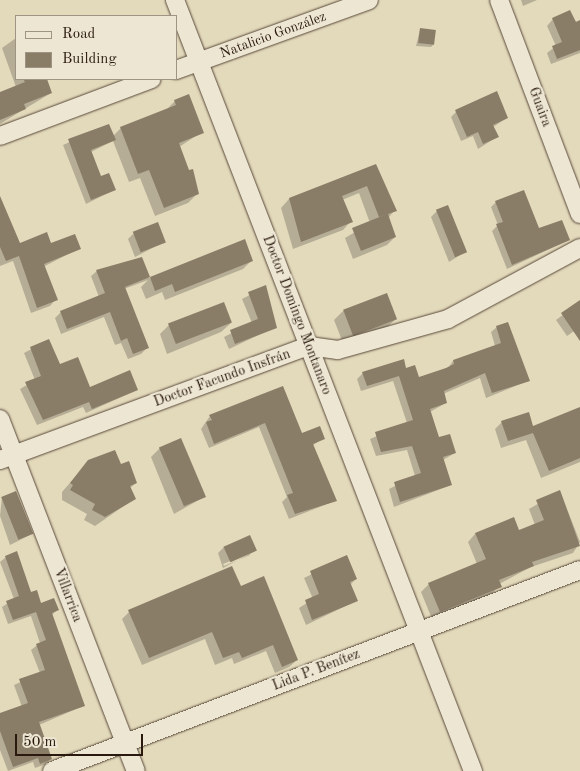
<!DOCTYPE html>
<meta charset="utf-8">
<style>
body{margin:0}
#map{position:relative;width:580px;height:771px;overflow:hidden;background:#e3d9bb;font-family:"Old Standard TT",serif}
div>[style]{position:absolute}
.shadow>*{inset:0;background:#0003}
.building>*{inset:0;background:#8a7d68;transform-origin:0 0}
.roads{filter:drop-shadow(0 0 1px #584939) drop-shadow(0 0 1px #584939)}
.minor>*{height:18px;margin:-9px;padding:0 9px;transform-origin:9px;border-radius:9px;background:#ede6d3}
span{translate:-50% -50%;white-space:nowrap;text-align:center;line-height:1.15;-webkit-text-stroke:4.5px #ede6d3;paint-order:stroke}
.street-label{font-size:14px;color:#29190e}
.legend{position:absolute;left:15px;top:15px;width:162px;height:65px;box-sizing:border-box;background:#ede6d3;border:1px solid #9f9484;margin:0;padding:6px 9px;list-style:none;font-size:15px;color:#29190e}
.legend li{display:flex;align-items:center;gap:10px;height:25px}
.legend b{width:25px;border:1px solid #9f9484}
.scale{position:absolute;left:15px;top:734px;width:128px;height:22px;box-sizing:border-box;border:2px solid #29190e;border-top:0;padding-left:6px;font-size:15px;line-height:18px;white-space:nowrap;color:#29190e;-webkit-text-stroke:4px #ede6d3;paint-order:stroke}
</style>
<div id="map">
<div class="shadow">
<div style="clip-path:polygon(521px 0,537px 0,523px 6px)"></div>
<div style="clip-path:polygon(553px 19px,580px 22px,580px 53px,551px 64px,547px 53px,556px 46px,547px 26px)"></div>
<div style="clip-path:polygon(420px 30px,434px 44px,431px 47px,416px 46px)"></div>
<div style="clip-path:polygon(16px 38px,16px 79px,45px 79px,51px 93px,0 124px,0 93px,16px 87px,2px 48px)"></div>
<div style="clip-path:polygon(175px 101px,202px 132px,179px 147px,197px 194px,188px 203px,155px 216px,140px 178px,129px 182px,113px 141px,91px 152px,100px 177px,114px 190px,86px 204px,63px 145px,108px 125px,113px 136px,121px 128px,166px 110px)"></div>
<div style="clip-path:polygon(456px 112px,507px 118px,493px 127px,497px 137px,478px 149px,473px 136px,461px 141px,451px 117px)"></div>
<div style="clip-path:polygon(375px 165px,395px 210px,388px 218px,395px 237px,387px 245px,353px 259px,345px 238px,370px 223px,359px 193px,342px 200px,351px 221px,343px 230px,293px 249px,281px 208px,289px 199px)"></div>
<div style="clip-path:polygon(496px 202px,538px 230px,569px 240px,507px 269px,492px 231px,498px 225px,491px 207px)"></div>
<div style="clip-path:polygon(437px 211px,465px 252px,449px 262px,431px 217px)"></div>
<div style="clip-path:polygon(0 221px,20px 245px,80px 248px,43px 267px,56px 299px,50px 306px,31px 313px,13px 261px,0 266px)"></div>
<div style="clip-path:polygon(134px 233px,164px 242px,135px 257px,128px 239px)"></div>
<div style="clip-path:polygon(244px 240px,252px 260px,243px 269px,165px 300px,162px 292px,146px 299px,141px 287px,148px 280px,124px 289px,147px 348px,141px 354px,128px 359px,121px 343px,115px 345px,104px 317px,61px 334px,55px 318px,61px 312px,99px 297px,91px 276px,97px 271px,141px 258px,149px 278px)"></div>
<div style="clip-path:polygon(265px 287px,276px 327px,229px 349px,224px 337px,252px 323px,242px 299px)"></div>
<div style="clip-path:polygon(386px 294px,396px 319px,386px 328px,343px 343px,334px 320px,343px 311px)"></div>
<div style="clip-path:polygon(580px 302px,580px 327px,567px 336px,556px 320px)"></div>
<div style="clip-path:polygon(231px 323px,221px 332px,167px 354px,160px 334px,169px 325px)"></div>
<div style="clip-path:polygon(497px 327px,528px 381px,486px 398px,480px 378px,443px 394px,446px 403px,430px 412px,438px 438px,455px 453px,443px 460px,451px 485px,394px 507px,389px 489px,415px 476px,407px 450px,376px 456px,370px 439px,407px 423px,393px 381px,361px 391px,357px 379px,363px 373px,406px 370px,418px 379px,448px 368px,453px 361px,495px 346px,491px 332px)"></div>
<div style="clip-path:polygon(49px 340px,59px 366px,90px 388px,137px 390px,86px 413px,83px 407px,37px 425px,20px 389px,35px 380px,24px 353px)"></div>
<div style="clip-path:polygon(282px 387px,301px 434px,323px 438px,312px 446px,335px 501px,289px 519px,282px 502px,287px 497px,259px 427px,209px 448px,201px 429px,210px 416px)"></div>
<div style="clip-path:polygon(580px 409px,580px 462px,541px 478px,526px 440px,501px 448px,495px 429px,502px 422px,533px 428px)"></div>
<div style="clip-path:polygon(160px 448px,204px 497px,174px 514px,151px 457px)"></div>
<div style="clip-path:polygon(89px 461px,136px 483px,130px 488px,134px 499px,95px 526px,84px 520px,87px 514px,62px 500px,62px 492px)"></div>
<div style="clip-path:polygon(560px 491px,580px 542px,573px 553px,531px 567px,499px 584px,492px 595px,432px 619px,421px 592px,429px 584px,477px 564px,468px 542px,475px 534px,518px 532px,535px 525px,529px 509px)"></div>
<div style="clip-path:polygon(2px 497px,32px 534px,10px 545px,0 516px)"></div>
<div style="clip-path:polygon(evenodd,224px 547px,255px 551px,223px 568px,218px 553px,224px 547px,250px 553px,250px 555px,224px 566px,223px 564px,250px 553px)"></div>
<div style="clip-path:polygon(6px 557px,40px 604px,57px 610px,52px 615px,83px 706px,39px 725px,51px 759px,46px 764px,35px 768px,33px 762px,8px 771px,0 750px,0 714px,22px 707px,14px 685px,40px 673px,31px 650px,40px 643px,31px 616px,8px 624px,2px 607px,14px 599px,0 562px)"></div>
<div style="clip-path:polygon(347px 557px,356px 579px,350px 585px,356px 601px,306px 625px,299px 608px,313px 599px,304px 578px)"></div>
<div style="clip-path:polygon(240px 588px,297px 660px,289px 667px,275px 673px,266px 651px,234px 664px,232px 658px,215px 665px,205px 639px,142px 665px,122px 619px,129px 612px)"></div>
</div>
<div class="building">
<div style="clip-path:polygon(570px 10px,576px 22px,580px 20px,580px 50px,557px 59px,552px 46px,562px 42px,552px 18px)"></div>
<div style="left:420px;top:28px;width:16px;height:15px;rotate:7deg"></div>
<div style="clip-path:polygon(23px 79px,47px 79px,52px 93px,24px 104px,26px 109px,0 120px,0 92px,25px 82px)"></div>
<div style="clip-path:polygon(497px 91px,508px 118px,493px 125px,499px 137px,483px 144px,478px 132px,467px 137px,455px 110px)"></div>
<div style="clip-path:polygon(189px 94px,204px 133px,179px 143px,189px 170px,193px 169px,199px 194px,164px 208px,149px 170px,138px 174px,120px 127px,176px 105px,174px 100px)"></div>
<div style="clip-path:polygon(109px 124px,116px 140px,91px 150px,101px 176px,109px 173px,116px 190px,91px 200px,68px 139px)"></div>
<div style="clip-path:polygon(376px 164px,397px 211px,388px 214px,396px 237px,361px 251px,352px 228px,387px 214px,379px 217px,367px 186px,342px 196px,353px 222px,301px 242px,289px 198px)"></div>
<div style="clip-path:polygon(524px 190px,539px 228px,562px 220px,570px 240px,512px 265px,496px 224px,503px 222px,495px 201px)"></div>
<div style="clip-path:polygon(0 196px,20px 243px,47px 232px,51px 243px,75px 234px,81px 249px,44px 264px,58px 300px,37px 308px,19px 256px,6px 261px,0 247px)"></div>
<div style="left:448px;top:205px;width:51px;height:13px;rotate:68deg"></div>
<div style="left:158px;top:222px;width:22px;height:27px;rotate:69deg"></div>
<div style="clip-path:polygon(245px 239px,253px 261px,175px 292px,172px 284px,155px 291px,150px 277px)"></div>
<div style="clip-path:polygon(142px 257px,150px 277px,125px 287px,149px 348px,133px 354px,127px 338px,121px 341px,110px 312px,67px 329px,60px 311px,105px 293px,96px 270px)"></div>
<div style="clip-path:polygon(266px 285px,277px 328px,235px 344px,230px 330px,258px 319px,248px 292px)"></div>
<div style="left:387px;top:293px;width:28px;height:47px;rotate:69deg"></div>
<div style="clip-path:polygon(580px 300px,580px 341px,561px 313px)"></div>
<div style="left:224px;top:302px;width:22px;height:60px;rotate:69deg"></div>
<div style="clip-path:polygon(508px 322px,530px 381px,492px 393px,485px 373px,444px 391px,447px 403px,430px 409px,439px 437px,450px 434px,456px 453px,443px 457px,452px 485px,400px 502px,394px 482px,421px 473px,412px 446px,381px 452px,375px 432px,413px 420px,399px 376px,367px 386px,362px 372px,404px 359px,406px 368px,415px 365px,419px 377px,446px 368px,454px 364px,453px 360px,501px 343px,496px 326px)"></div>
<div style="clip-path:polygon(49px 339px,60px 364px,78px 357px,90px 387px,130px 370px,138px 390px,92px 409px,89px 402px,43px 420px,25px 382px,41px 376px,30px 347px)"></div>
<div style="clip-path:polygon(283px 386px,302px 433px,320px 426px,325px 439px,313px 444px,337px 501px,295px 514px,287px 495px,293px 493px,265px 423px,214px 444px,206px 422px,212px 420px,209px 415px)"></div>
<div style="clip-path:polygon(580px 407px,580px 458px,549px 471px,533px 433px,508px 441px,501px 421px,529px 412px,533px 426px)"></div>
<div style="left:181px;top:438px;width:64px;height:24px;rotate:67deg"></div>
<div style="clip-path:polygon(115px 450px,121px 464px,129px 461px,137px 483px,130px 486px,136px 499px,105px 517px,92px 510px,95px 504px,70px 490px,73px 485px,70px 483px,88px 460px)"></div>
<div style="clip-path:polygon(560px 490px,580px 546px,532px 562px,534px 566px,499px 580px,502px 587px,440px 612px,428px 583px,486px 559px,475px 533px,514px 517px,519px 530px,544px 520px,536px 500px)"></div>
<div style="left:16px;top:491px;width:46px;height:16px;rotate:68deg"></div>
<div style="left:250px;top:535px;width:17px;height:29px;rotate:66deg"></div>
<div style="clip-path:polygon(17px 551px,31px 592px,37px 590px,41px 603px,54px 598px,59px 610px,52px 613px,85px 706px,39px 722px,52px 759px,40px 764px,38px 758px,13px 767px,0 731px,0 713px,28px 703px,19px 679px,45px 670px,36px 644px,46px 640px,36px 612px,13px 620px,6px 601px,19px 596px,5px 556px)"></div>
<div style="clip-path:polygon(347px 555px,357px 579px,350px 582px,358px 601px,312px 620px,305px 600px,319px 594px,310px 571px)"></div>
<div style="clip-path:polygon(232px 566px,241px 586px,264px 576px,298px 660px,282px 667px,273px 645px,242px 658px,239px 652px,223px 658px,212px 632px,149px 658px,128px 610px)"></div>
</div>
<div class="roads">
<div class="minor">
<div style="left:175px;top:0;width:827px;rotate:68.87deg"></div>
<div style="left:499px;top:0;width:229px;rotate:69.3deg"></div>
<div style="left:176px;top:70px;width:205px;rotate:-19.9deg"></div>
<div style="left:0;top:136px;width:162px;rotate:-20.6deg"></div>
<div style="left:0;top:419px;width:377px;rotate:68.9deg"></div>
<div style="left:0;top:460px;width:329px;rotate:-20.3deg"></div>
<div style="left:309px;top:346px;width:29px;rotate:8deg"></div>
<div style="left:338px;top:350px;width:114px;rotate:-15.7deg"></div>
<div style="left:448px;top:319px;width:150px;rotate:-28.3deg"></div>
<div style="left:52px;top:771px;width:565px;rotate:-20.84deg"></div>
</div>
</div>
<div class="street-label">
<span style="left:273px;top:35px;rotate:-20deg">Natalicio González</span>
<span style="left:540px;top:107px;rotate:69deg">Guaira</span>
<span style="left:297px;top:315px;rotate:69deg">Doctor Domingo Montanaro</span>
<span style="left:222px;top:378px;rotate:-20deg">Doctor Facundo Insfrán</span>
<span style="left:68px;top:595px;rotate:69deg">Villarrica</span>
<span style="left:316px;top:670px;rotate:-21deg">Lida P. Benítez</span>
</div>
<ul class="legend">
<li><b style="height:6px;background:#ede6d3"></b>Road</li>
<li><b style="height:14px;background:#8a7d68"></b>Building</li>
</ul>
<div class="scale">50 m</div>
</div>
